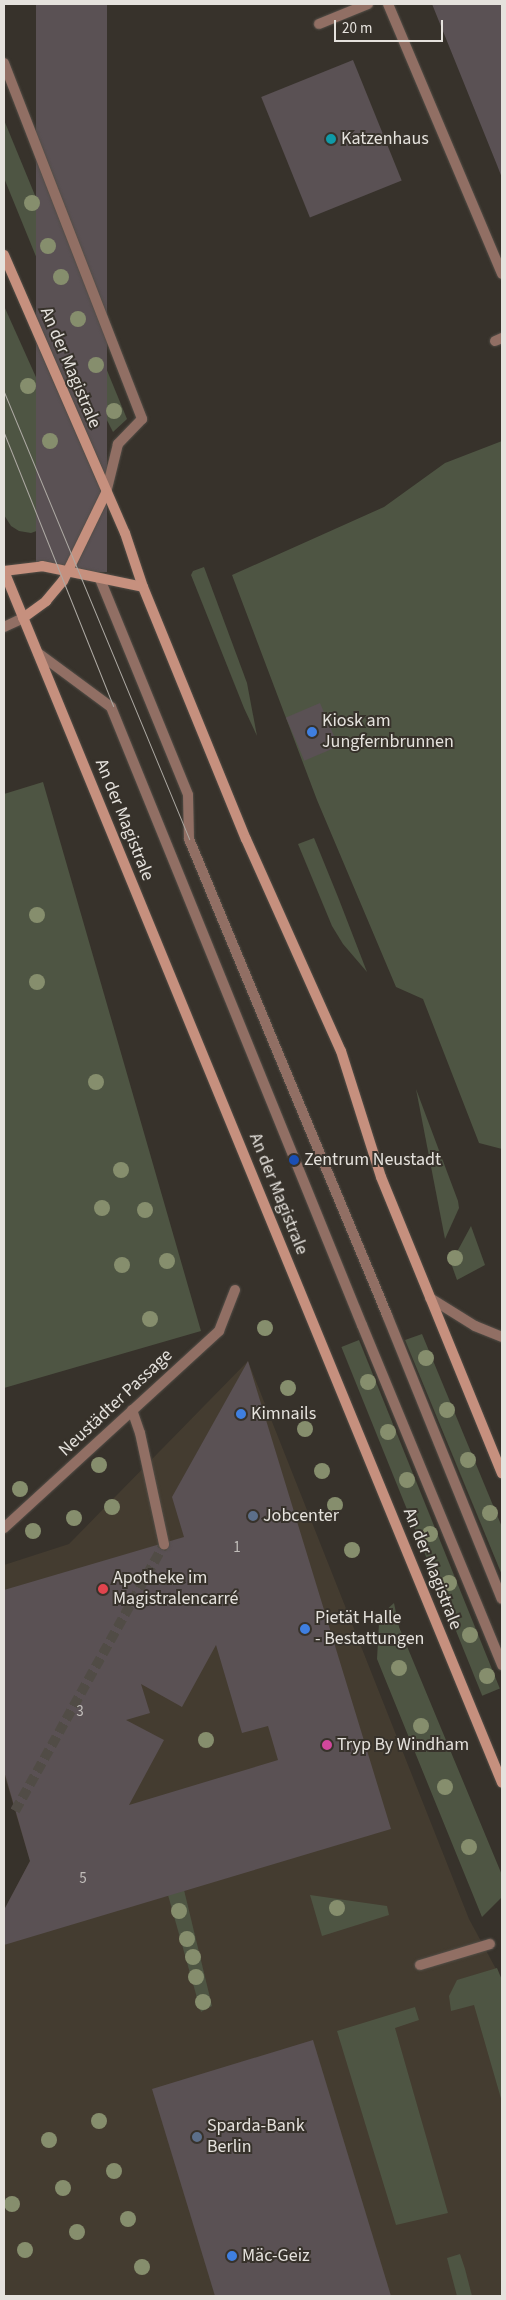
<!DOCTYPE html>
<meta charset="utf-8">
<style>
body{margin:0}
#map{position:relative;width:506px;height:2300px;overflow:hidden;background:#37322b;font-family:"Source Sans 3",sans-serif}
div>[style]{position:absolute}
.built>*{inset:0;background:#443c30}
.green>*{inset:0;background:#4e5543;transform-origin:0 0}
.building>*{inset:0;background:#5a5154;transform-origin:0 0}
.pedestrian-tunnel>*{height:10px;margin-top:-5px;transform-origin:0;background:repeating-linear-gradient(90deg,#514c46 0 10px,transparent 0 15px)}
.roads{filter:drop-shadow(0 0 1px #534e47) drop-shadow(0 0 1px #534e47)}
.service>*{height:10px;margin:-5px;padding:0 5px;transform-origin:5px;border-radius:5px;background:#916f64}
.pedestrian>*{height:10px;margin:-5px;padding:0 5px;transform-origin:5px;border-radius:5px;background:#916f64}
.minor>*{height:10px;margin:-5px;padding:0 5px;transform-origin:5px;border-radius:5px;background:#916f64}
.tertiary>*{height:10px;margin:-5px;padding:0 5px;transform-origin:5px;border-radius:5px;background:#916f64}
.secondary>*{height:10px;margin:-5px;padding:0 5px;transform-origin:5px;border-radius:5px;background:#c6907e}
.tram>*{height:1px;margin:-0.5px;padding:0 0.5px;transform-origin:0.5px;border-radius:0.5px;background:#ada9a3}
.trees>*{width:16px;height:16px;margin:-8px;border-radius:50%;background:#868e6d}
.dots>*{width:14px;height:14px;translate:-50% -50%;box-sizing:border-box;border:2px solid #37322b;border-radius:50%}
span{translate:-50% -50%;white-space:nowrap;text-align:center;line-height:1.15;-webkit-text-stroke:4px #37322b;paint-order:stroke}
.number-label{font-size:15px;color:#c2bebb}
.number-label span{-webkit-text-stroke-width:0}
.poi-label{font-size:18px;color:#e5e2dd}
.left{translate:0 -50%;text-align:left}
.street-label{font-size:18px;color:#e5e2dd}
.frame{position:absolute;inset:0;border:5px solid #e5e2dd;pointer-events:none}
.scale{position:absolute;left:334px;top:20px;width:109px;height:22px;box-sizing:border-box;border:2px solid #e5e2dd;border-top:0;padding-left:6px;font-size:15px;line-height:18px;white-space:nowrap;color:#e5e2dd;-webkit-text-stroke:4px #37322b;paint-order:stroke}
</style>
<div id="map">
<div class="built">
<div style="clip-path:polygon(248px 1361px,469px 1919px,502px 1980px,502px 2296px,4px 2296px,4px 1910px,30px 1861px,4px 1774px,4px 1565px,69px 1544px)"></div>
</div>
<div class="green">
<div style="clip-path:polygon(4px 120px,127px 419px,113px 432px,86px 379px,4px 178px)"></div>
<div style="clip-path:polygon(4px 306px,57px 424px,66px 459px,66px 495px,57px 519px,42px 529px,31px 533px,19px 531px,11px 526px,4px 515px)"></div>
<div style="clip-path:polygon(502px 441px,502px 1149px,479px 1143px,423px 999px,396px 987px,317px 800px,232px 575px,384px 507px,445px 463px)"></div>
<div style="clip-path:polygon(204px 567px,247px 683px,257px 736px,244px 708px,191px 575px,193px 571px)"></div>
<div style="clip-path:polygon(43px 782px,201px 1331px,4px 1388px,4px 794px)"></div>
<div style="clip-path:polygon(314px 838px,338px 897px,367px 972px,343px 944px,332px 926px,298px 844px)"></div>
<div style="clip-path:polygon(416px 1089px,458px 1201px,459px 1208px,445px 1239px)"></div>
<div style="clip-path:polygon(471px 1226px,485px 1265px,457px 1280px,451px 1263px)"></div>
<div style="clip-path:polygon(422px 1334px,502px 1527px,502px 1575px,405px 1340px)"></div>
<div style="left:359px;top:1340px;width:376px;height:19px;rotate:68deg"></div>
<div style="clip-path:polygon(394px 1603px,399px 1627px,502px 1875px,502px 1897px,482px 1917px,377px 1659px,379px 1623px,384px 1612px)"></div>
<div style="clip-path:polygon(184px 1890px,212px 2006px,201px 2012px,168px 1895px)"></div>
<div style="clip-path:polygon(310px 1895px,387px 1906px,389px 1915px,322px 1936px)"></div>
<div style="clip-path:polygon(497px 1968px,502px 1980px,502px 2102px,474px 2005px,451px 2011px,449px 1996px,457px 1980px)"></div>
<div style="clip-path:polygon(415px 2007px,419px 2020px,395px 2028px,448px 2213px,396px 2225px,337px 2031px)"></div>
<div style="clip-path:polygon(460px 2254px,465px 2269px,472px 2296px,457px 2296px,447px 2258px)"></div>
</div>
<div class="building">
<div style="left:36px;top:4px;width:71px;height:568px"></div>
<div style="clip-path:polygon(432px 4px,501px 4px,502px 178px,497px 165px)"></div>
<div style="left:353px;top:60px;width:130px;height:99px;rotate:68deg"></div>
<div style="left:320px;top:703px;width:47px;height:37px;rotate:67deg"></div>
<div style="clip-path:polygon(evenodd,248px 1361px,391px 1829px,4px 1945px,4px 1910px,30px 1861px,4px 1771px,4px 1590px,184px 1537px,172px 1497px,248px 1361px,216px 1645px,242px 1733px,268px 1726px,278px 1760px,129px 1805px,164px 1740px,126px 1720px,150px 1713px,141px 1684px,182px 1707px,216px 1645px)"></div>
<div style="clip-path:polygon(313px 2040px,391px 2296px,215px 2296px,152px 2089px)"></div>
</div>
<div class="pedestrian-tunnel">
<div style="left:15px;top:1811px;width:306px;rotate:-60.8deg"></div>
</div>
<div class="roads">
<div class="service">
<div style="left:319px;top:24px;width:53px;rotate:-22.2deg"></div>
<div style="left:4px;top:63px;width:382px;rotate:68.8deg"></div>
<div style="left:142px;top:419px;width:35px;rotate:134deg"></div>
<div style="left:118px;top:444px;width:50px;rotate:103.8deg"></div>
<div style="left:495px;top:341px;width:8px;rotate:-23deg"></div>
<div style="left:100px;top:579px;width:233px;rotate:67.8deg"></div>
<div style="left:188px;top:795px;width:44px;rotate:88.7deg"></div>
<div style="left:189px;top:839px;width:516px;rotate:67.41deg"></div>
<div style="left:387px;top:1315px;width:306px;rotate:68deg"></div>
<div style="left:38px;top:653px;width:91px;rotate:36.5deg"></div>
<div style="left:111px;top:707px;width:667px;rotate:67.9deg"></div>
<div style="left:362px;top:1325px;width:368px;rotate:67.6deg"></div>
<div style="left:430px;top:1298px;width:53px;rotate:31.9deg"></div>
<div style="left:475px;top:1326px;width:29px;rotate:22deg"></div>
<div style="left:420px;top:1965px;width:73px;rotate:-16.7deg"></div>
</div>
<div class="pedestrian">
<div style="left:132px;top:1410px;width:24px;rotate:71deg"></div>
<div style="left:140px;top:1433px;width:114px;rotate:77.8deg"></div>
<div style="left:4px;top:1528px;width:292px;rotate:-42.5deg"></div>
<div style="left:219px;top:1331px;width:44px;rotate:-68.7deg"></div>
</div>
<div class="minor">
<div style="left:388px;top:4px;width:293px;rotate:67.1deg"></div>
</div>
<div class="tertiary">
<div style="left:4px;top:627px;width:21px;rotate:-25deg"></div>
</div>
<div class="secondary">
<div style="left:4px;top:255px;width:303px;rotate:66.5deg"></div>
<div style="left:125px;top:533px;width:57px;rotate:71.6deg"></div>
<div style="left:143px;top:587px;width:272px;rotate:67.8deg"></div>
<div style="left:246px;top:839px;width:232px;rotate:65.9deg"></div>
<div style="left:341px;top:1051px;width:132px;rotate:72.4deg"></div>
<div style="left:381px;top:1177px;width:320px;rotate:67.8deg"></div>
<div style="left:4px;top:571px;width:1310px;rotate:67.66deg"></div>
<div style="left:4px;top:571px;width:38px;rotate:-7deg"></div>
<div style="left:42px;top:566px;width:103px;rotate:11.7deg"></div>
<div style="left:23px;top:618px;width:29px;rotate:-36deg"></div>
<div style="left:46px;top:601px;width:26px;rotate:-50deg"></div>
<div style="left:63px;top:581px;width:98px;rotate:-64deg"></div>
</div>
</div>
<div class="tram">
<div style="left:4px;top:392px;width:484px;rotate:67.5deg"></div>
<div style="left:4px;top:433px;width:294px;rotate:68.2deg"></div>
</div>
<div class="trees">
<div style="left:32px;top:203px"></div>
<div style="left:48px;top:246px"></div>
<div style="left:61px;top:277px"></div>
<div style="left:78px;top:319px"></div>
<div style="left:96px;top:365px"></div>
<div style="left:28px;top:386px"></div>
<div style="left:114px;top:411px"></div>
<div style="left:50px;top:441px"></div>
<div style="left:37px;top:915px"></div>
<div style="left:37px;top:982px"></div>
<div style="left:96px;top:1082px"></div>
<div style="left:121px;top:1170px"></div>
<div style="left:102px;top:1208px"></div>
<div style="left:145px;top:1210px"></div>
<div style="left:455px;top:1258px"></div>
<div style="left:167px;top:1261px"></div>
<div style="left:122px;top:1265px"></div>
<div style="left:150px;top:1319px"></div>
<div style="left:265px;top:1328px"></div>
<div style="left:426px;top:1358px"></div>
<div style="left:368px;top:1382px"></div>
<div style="left:288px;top:1388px"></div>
<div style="left:447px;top:1410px"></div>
<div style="left:305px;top:1429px"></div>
<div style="left:388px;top:1432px"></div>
<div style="left:468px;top:1460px"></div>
<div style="left:99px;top:1465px"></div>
<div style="left:322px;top:1471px"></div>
<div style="left:407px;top:1480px"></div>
<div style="left:20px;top:1489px"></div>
<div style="left:335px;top:1505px"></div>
<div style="left:112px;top:1507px"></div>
<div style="left:490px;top:1513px"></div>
<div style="left:74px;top:1518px"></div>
<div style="left:33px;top:1531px"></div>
<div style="left:430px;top:1534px"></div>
<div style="left:352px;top:1550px"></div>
<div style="left:449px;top:1583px"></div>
<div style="left:470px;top:1635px"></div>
<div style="left:399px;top:1668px"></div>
<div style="left:487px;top:1676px"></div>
<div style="left:421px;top:1726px"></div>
<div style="left:206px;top:1740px"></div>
<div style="left:445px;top:1787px"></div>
<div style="left:469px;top:1847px"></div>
<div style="left:337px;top:1908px"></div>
<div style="left:179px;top:1911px"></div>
<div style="left:187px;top:1939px"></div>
<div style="left:193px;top:1957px"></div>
<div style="left:196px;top:1977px"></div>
<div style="left:203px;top:2002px"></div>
<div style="left:99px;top:2121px"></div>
<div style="left:49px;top:2140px"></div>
<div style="left:114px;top:2171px"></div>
<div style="left:63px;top:2188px"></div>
<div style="left:12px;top:2204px"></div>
<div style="left:128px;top:2219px"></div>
<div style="left:77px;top:2232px"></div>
<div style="left:25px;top:2250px"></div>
<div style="left:142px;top:2267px"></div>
</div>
<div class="dots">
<div style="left:331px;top:139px;background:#0f9aa8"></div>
<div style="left:312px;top:732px;background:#3f7fe0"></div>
<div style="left:294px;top:1160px;background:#1a4fb4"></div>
<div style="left:241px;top:1414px;background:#3f7fe0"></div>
<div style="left:253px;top:1516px;background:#5c6f8a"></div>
<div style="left:103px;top:1589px;background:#e0444e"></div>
<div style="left:305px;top:1629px;background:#3f7fe0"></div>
<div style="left:327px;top:1745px;background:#d1479c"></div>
<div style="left:197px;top:2137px;background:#5c6f8a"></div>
<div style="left:232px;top:2256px;background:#3f7fe0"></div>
</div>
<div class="number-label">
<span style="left:237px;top:1548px">1</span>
<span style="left:80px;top:1712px">3</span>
<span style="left:83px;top:1879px">5</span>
</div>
<div class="poi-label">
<span class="left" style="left:341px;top:139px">Katzenhaus</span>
<span class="left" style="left:322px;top:732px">Kiosk am<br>Jungfernbrunnen</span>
<span class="left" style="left:304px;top:1160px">Zentrum Neustadt</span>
<span class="left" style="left:251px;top:1414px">Kimnails</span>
<span class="left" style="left:263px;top:1516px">Jobcenter</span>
<span class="left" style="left:113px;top:1589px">Apotheke im<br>Magistralencarré</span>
<span class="left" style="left:315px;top:1629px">Pietät Halle<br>- Bestattungen</span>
<span class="left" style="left:337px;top:1745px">Tryp By Windham</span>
<span class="left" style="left:207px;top:2137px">Sparda-Bank<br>Berlin</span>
<span class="left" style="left:242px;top:2256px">Mäc-Geiz</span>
</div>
<div class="street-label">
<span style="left:70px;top:368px;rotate:67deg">An der Magistrale</span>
<span style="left:124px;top:820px;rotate:68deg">An der Magistrale</span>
<span style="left:278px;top:1194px;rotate:68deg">An der Magistrale</span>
<span style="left:116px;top:1403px;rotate:-43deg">Neustädter Passage</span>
<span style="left:432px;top:1569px;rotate:68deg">An der Magistrale</span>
</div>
<div class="frame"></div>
<div class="scale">20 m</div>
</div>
